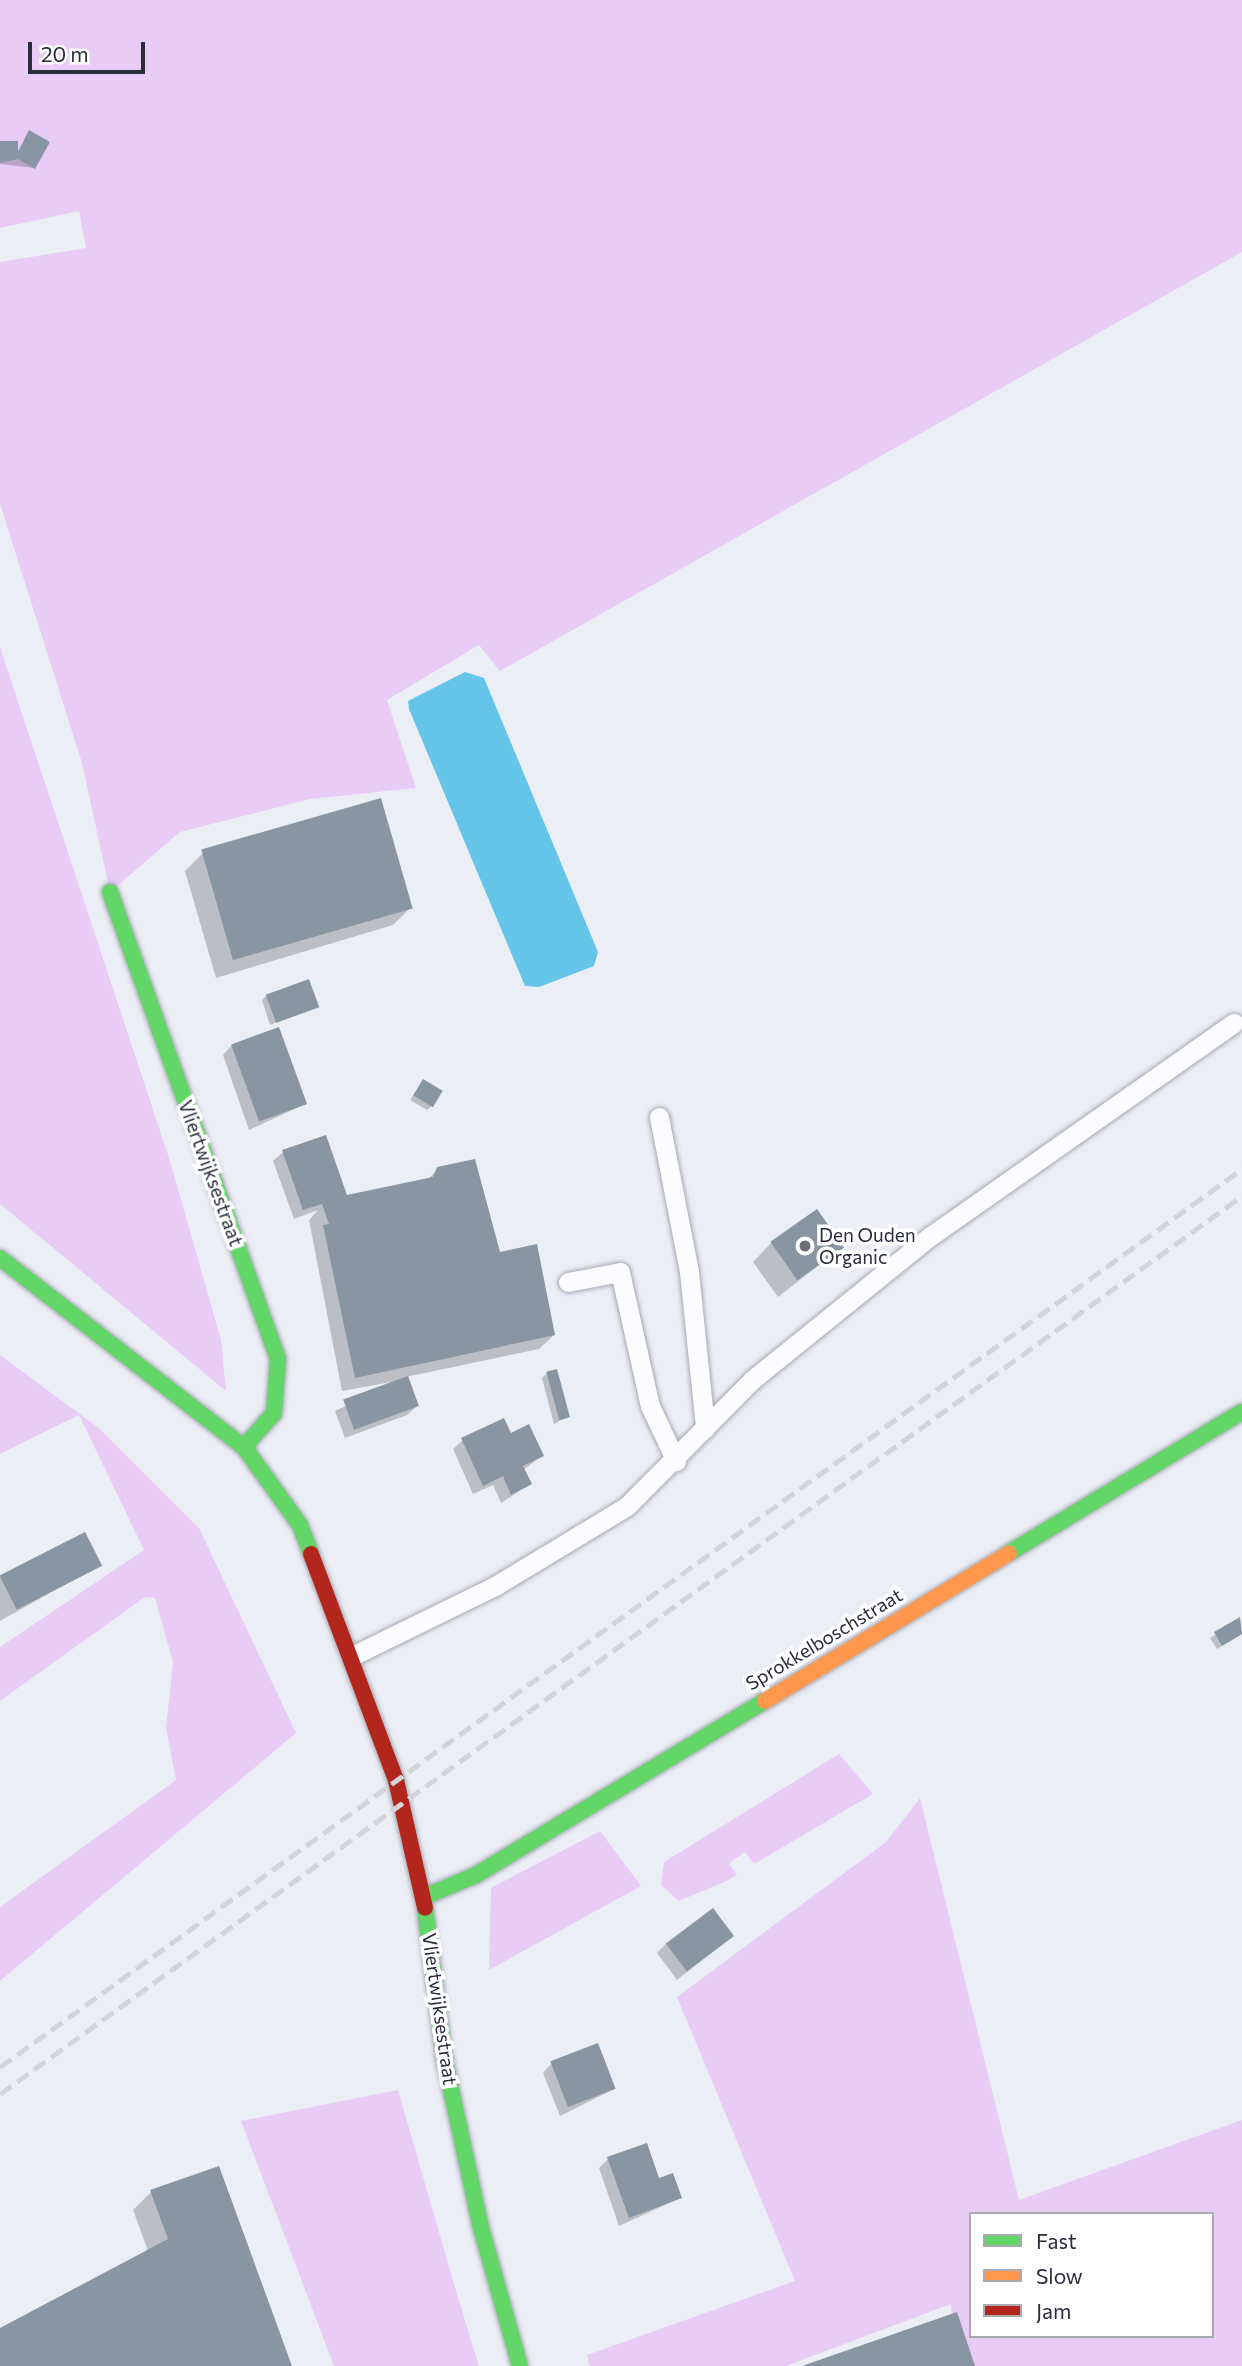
<!DOCTYPE html>
<style>
body{margin:0}
#map{position:relative;width:1242px;height:2366px;overflow:hidden;background:#eceef6;font-family:Commissioner,sans-serif}
div>[style]{position:absolute}
.green>*{inset:0;background:#e9ccf6}
.water>*{inset:0;background:#65c5e9}
.shadow>*{inset:0;background:#0003}
.building>*{inset:0;background:#8895a2;transform-origin:0 0}
.roads{filter:drop-shadow(0 0 2px #a6a9b2) drop-shadow(0 0 2px #a6a9b2)}
.lane>*{height:19px;margin:-9.5px;padding:0 9.5px;transform-origin:9.5px;border-radius:9.5px;background:#fcfcfe}
.fast>*{height:16px;margin:-8px;padding:0 8px;transform-origin:8px;border-radius:8px;background:#63d668}
.slow>*{height:16px;margin:-8px;padding:0 8px;transform-origin:8px;border-radius:8px;background:#ff974d}
.jam>*{height:16px;margin:-8px;padding:0 8px;transform-origin:8px;border-radius:8px;background:#b3261e}
.rail>*{height:5px;margin-top:-2.5px;transform-origin:0;background:repeating-linear-gradient(90deg,#d3d4d7 0 14px,transparent 0 21px)}
.dots>*{width:19px;height:19px;translate:-50% -50%;box-sizing:border-box;border:4px solid #fff;border-radius:50%}
span{translate:-50% -50%;white-space:nowrap;text-align:center;line-height:1.15;-webkit-text-stroke:7px #fff;paint-order:stroke}
.street-label{font-size:19px;color:#292c39}
.poi-label{font-size:19px;color:#292c39}
.left{translate:0 -50%;text-align:left}
.legend{position:absolute;left:969px;top:2212px;width:245px;height:126px;box-sizing:border-box;background:#fff;border:2px solid #a9abb0;margin:0;padding:9px 12px;list-style:none;font-size:21px;color:#292c39}
.legend li{display:flex;align-items:center;gap:14px;height:35px}
.legend b{width:35px;border:2px solid #a9abb0}
.scale{position:absolute;left:28px;top:42px;width:117px;height:32px;box-sizing:border-box;border:4px solid #292c39;border-top:0;padding-left:9px;font-size:21px;line-height:24px;white-space:nowrap;color:#292c39;-webkit-text-stroke:5px #fff;paint-order:stroke}
</style>
<div id="map">
<div class="green">
<div style="clip-path:polygon(0 0,1242px 0,1242px 252px,500px 671px,479px 645px,387px 700px,416px 788px,310px 799px,180px 832px,110px 892px,82px 763px,0 504px,0 262px,86px 248px,79px 211px,0 228px)"></div>
<div style="clip-path:polygon(0 647px,170px 1161px,221px 1340px,226px 1391px,0 1204px)"></div>
<div style="clip-path:polygon(0 1355px,100px 1429px,199px 1528px,296px 1733px,0 1981px,0 1907px,176px 1780px,166px 1728px,173px 1662px,155px 1598px,145px 1597px,0 1701px,0 1647px,144px 1550px,79px 1415px,0 1454px)"></div>
<div style="clip-path:polygon(839px 1754px,873px 1794px,754px 1864px,745px 1852px,729px 1863px,737px 1875px,724px 1882px,679px 1901px,661px 1885px,664px 1862px)"></div>
<div style="clip-path:polygon(evenodd,920px 1798px,1019px 2200px,1242px 2120px,1242px 2366px,972px 2366px,953px 2326px,951px 2304px,786px 2366px,590px 2366px,587px 2355px,795px 2281px,677px 1997px,886px 1842px,920px 1798px,971px 2214px,1212px 2214px,1212px 2336px,971px 2336px,971px 2214px)"></div>
<div style="clip-path:polygon(600px 1831px,641px 1886px,489px 1970px,491px 1888px)"></div>
<div style="clip-path:polygon(398px 2090px,456px 2291px,479px 2366px,334px 2366px,241px 2121px)"></div>
</div>
<div class="water">
<div style="clip-path:polygon(465px 672px,484px 678px,598px 952px,594px 966px,539px 987px,525px 986px,409px 709px,408px 701px)"></div>
</div>
<div class="shadow">
<div style="clip-path:polygon(30px 132px,34px 168px,0 164px,0 142px,16px 154px)"></div>
<div style="clip-path:polygon(203px 853px,411px 907px,393px 925px,216px 978px,185px 871px)"></div>
<div style="clip-path:polygon(266px 996px,317px 1006px,270px 1025px,262px 1000px)"></div>
<div style="clip-path:polygon(232px 1045px,305px 1104px,249px 1130px,223px 1055px)"></div>
<div style="clip-path:polygon(423px 1081px,432px 1106px,427px 1110px,410px 1100px)"></div>
<div style="clip-path:polygon(283px 1152px,346px 1197px,427px 1180px,438px 1169px,554px 1335px,539px 1349px,406px 1377px,417px 1406px,407px 1415px,345px 1438px,335px 1411px,402px 1380px,342px 1391px,309px 1220px,318px 1210px,294px 1219px,273px 1161px)"></div>
<div style="clip-path:polygon(771px 1243px,842px 1247px,778px 1297px,753px 1262px)"></div>
<div style="clip-path:polygon(547px 1373px,568px 1416px,554px 1424px,542px 1378px)"></div>
<div style="clip-path:polygon(510px 1435px,542px 1456px,523px 1470px,530px 1484px,501px 1503px,493px 1485px,473px 1494px,453px 1449px,463px 1440px)"></div>
<div style="clip-path:polygon(84px 1535px,100px 1565px,0 1621px,0 1578px)"></div>
<div style="clip-path:polygon(1239px 1619px,1242px 1634px,1217px 1649px,1210px 1638px)"></div>
<div style="clip-path:polygon(732px 1936px,677px 1980px,657px 1953px,666px 1944px)"></div>
<div style="clip-path:polygon(552px 2063px,614px 2089px,560px 2116px,543px 2073px)"></div>
<div style="clip-path:polygon(608px 2159px,658px 2180px,680px 2198px,619px 2226px,599px 2168px)"></div>
<div style="clip-path:polygon(151px 2192px,290px 2366px,0 2366px,0 2330px,148px 2251px,133px 2210px)"></div>
</div>
<div class="building">
<div style="clip-path:polygon(29px 130px,50px 142px,35px 169px,18px 159px,0 163px,0 141px,18px 141px,18px 152px)"></div>
<div style="left:381px;top:798px;width:115px;height:187px;rotate:74deg"></div>
<div style="left:309px;top:979px;width:30px;height:46px;rotate:70deg"></div>
<div style="left:279px;top:1027px;width:82px;height:51px;rotate:70deg"></div>
<div style="left:423px;top:1079px;width:23px;height:19px;rotate:31deg"></div>
<div style="clip-path:polygon(326px 1135px,347px 1195px,433px 1177px,437px 1167px,475px 1159px,500px 1252px,537px 1244px,555px 1335px,355px 1378px,323px 1225px,329px 1224px,322px 1204px,303px 1210px,282px 1150px)"></div>
<div style="left:817px;top:1209px;width:47px;height:57px;rotate:55deg"></div>
<div style="left:557px;top:1369px;width:50px;height:11px;rotate:75deg"></div>
<div style="left:408px;top:1376px;width:32px;height:69px;rotate:70deg"></div>
<div style="clip-path:polygon(504px 1418px,511px 1433px,529px 1424px,544px 1456px,523px 1466px,532px 1484px,511px 1495px,503px 1476px,483px 1486px,461px 1438px)"></div>
<div style="left:85px;top:1532px;width:38px;height:96px;rotate:63deg"></div>
<div style="clip-path:polygon(1240px 1617px,1242px 1634px,1222px 1646px,1214px 1632px)"></div>
<div style="left:713px;top:1908px;width:35px;height:59px;rotate:53deg"></div>
<div style="left:598px;top:2043px;width:49px;height:51px;rotate:69deg"></div>
<div style="clip-path:polygon(647px 2143px,659px 2178px,673px 2173px,682px 2198px,629px 2218px,607px 2157px)"></div>
<div style="clip-path:polygon(219px 2166px,292px 2366px,0 2366px,0 2328px,168px 2239px,150px 2190px)"></div>
<div style="clip-path:polygon(957px 2312px,975px 2366px,802px 2366px)"></div>
</div>
<div class="roads">
<div class="lane">
<div style="left:659px;top:1117px;width:158px;rotate:79deg"></div>
<div style="left:689px;top:1272px;width:157px;rotate:84.1deg"></div>
<div style="left:568px;top:1282px;width:53px;rotate:-10.9deg"></div>
<div style="left:620px;top:1272px;width:137px;rotate:77.4deg"></div>
<div style="left:650px;top:1406px;width:61px;rotate:64.7deg"></div>
<div style="left:354px;top:1655px;width:157px;rotate:-26.1deg"></div>
<div style="left:495px;top:1586px;width:154px;rotate:-31.2deg"></div>
<div style="left:627px;top:1506px;width:177px;rotate:-45.2deg"></div>
<div style="left:752px;top:1380px;width:231px;rotate:-38.9deg"></div>
<div style="left:932px;top:1235px;width:369px;rotate:-35.1deg"></div>
</div>
<div class="fast">
<div style="left:110px;top:892px;width:496px;rotate:70.2deg"></div>
<div style="left:278px;top:1359px;width:54px;rotate:94.2deg"></div>
<div style="left:274px;top:1413px;width:45px;rotate:131.4deg"></div>
<div style="left:0;top:1258px;width:309px;rotate:37.8deg"></div>
<div style="left:244px;top:1447px;width:96px;rotate:54.3deg"></div>
<div style="left:300px;top:1525px;width:31px;rotate:69deg"></div>
<div style="left:1009px;top:1553px;width:272px;rotate:-31.2deg"></div>
<div style="left:424px;top:1897px;width:56px;rotate:-22.9deg"></div>
<div style="left:476px;top:1875px;width:337px;rotate:-31.1deg"></div>
<div style="left:425px;top:1908px;width:150px;rotate:82.7deg"></div>
<div style="left:444px;top:2057px;width:171px;rotate:77.8deg"></div>
<div style="left:480px;top:2224px;width:148px;rotate:74.3deg"></div>
</div>
<div class="slow">
<div style="left:765px;top:1701px;width:285px;rotate:-31.2deg"></div>
</div>
<div class="jam">
<div style="left:311px;top:1554px;width:241px;rotate:69.4deg"></div>
<div style="left:396px;top:1780px;width:131px;rotate:77.2deg"></div>
</div>
</div>
<div class="rail">
<div style="left:0;top:2067px;width:1533px;rotate:-35.87deg"></div>
<div style="left:0;top:2094px;width:1533px;rotate:-35.87deg"></div>
</div>
<div class="dots">
<div style="left:805px;top:1246px;background:#6d707b"></div>
</div>
<div class="street-label">
<span style="left:211px;top:1173px;rotate:70deg">Vliertwijksestraat</span>
<span style="left:824px;top:1639px;rotate:-31deg">Sprokkelboschstraat</span>
<span style="left:440px;top:2009px;rotate:82deg">Vliertwijksestraat</span>
</div>
<div class="poi-label">
<span class="left" style="left:819px;top:1246px">Den Ouden<br>Organic</span>
</div>
<ul class="legend">
<li><b style="height:9px;background:#63d668"></b>Fast</li>
<li><b style="height:9px;background:#ff974d"></b>Slow</li>
<li><b style="height:9px;background:#b3261e"></b>Jam</li>
</ul>
<div class="scale">20 m</div>
</div>
